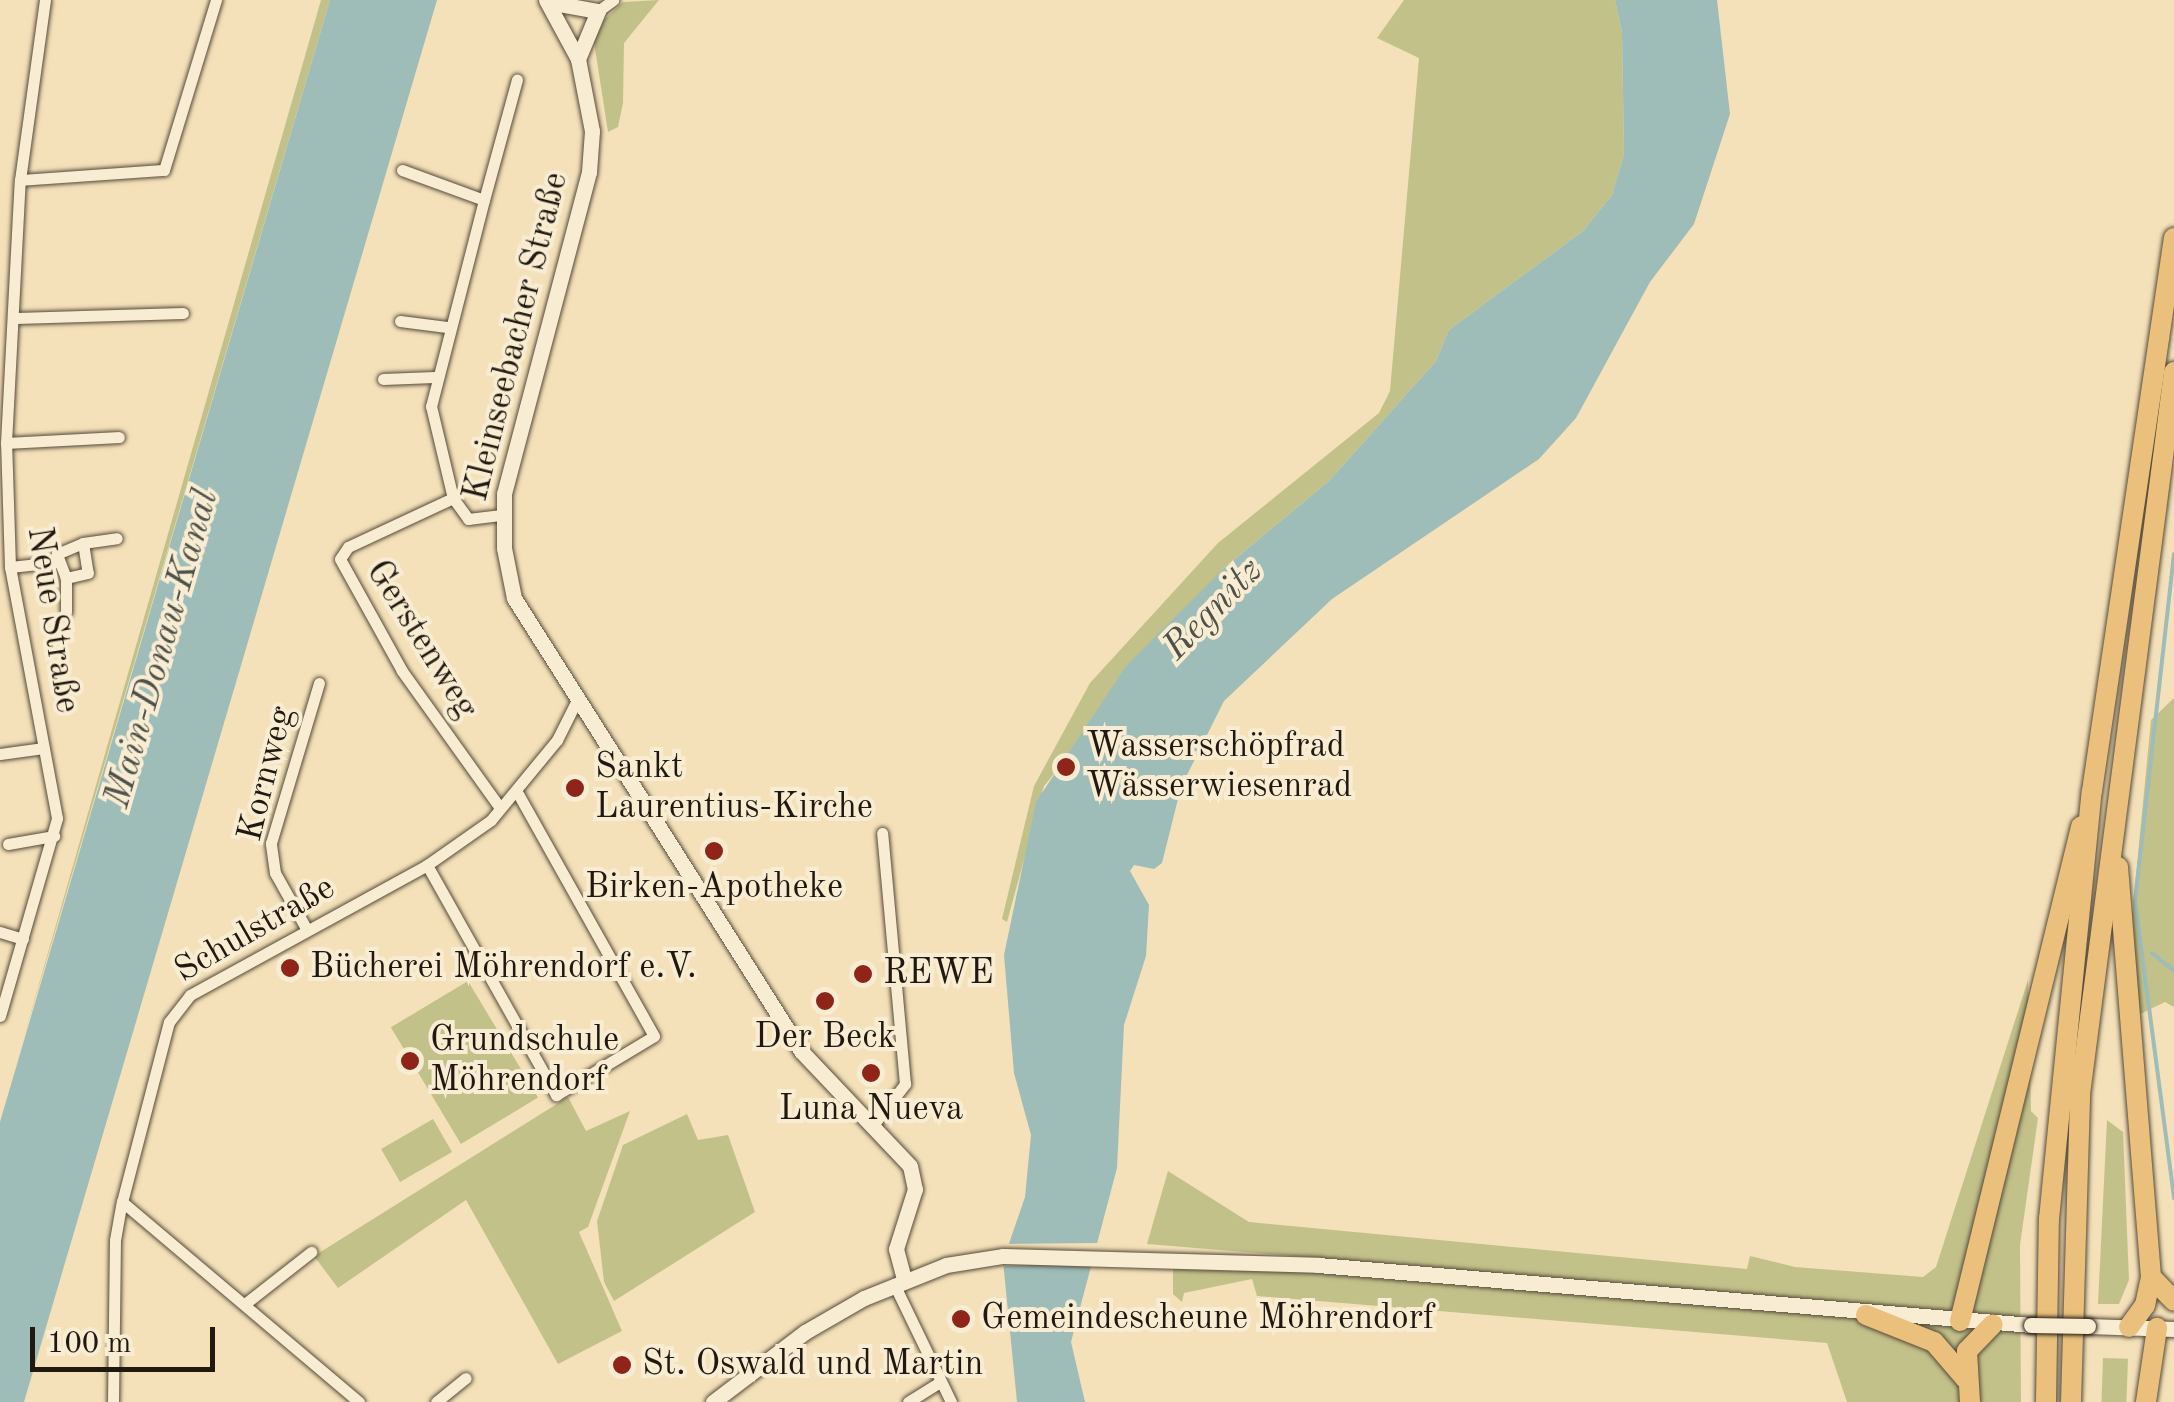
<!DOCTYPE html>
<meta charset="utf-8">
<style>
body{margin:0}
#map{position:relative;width:2174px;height:1402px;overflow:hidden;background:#f4e1b9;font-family:"Old Standard TT",serif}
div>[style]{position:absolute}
.green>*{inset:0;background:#c3c18a;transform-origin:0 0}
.water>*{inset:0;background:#9ebcb8}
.pier>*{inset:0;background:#f4e1b9}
.stream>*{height:4px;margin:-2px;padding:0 2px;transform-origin:2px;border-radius:2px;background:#9ebcb8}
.roads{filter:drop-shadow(0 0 2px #564a3a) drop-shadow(0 0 2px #564a3a)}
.street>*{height:11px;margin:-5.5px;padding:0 5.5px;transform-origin:5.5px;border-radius:5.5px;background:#f8ecd2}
.secondary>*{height:15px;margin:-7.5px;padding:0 7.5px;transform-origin:7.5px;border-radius:7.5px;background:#f8ecd2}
.highway>*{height:20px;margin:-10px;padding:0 10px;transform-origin:10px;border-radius:10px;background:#eac07c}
.bridges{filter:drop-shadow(0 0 2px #21180f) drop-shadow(0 0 2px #21180f)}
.secondary-bridge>*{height:15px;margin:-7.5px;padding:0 7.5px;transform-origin:7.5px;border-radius:7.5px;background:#f8ecd2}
.dots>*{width:28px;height:28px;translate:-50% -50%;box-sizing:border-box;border:5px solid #f8ecd2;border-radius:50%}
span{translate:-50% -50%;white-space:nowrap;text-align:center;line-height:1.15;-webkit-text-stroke:8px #f8ecd2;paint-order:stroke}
.street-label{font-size:35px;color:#21180f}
.poi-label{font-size:35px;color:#21180f}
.left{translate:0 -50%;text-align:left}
.water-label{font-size:38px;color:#4d514a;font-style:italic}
.scale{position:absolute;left:30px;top:1327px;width:185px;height:45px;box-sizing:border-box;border:5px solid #21180f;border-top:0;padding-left:12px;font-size:30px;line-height:35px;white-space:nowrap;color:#21180f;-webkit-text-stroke:8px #f8ecd2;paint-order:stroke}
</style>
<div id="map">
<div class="green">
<div style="clip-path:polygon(321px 0,330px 0,23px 1040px)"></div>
<div style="clip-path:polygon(659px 0,624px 43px,623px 103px,618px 127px,608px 132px,594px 42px,604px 20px,623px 2px)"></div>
<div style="clip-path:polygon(1404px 0,1615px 0,1622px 33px,1624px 154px,1612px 195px,1583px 231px,1449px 330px,1436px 361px,1329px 481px,1223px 569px,1044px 786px,1007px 922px,1002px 919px,1034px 786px,1090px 683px,1218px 543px,1379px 413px,1390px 391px,1419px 58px,1377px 38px)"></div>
<div style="clip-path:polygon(2174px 698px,2174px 1007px,2165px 1002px,2136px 1016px,2129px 947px,2151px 720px)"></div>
<div style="clip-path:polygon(2028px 980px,2031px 1111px,2038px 1118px,2020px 1245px,2021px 1402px,1847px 1402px,1827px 1343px,1257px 1296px,1252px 1279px,1184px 1293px,1182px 1302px,1173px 1294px,1173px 1268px,1231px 1266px,1452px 1284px,1454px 1269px,1147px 1244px,1168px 1171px,1249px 1222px,1747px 1269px,1750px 1256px,1795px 1267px,1923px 1277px,1936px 1267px)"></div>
<div style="left:468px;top:981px;width:136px;height:90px;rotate:59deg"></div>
<div style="clip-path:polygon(568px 1097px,586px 1131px,630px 1111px,588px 1227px,579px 1232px,622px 1331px,558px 1364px,466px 1200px,338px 1288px,314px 1256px)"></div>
<div style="clip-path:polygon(687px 1114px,698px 1140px,728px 1135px,755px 1212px,614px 1301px,604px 1282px,597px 1221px,623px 1145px)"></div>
<div style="left:433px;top:1119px;width:38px;height:60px;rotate:60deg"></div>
<div style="clip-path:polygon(2107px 1120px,2123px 1132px,2129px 1280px,2119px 1304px,2098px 1304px)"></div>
<div style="left:2103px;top:1358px;width:25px;height:44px;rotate:2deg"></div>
</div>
<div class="water">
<div style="clip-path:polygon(330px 0,437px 0,24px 1402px,0 1402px,0 1122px)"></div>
<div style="clip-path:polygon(1615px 0,1717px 0,1730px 114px,1694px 224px,1650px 282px,1576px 418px,1539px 459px,1332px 599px,1224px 701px,1181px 787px,1162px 863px,1154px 869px,1134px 865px,1130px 871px,1149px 905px,1146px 956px,1124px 1025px,1117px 1168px,1071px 1342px,1085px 1402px,1017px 1402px,1003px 1261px,1025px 1197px,1031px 1135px,1014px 1073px,1004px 955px,1036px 802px,1126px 666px,1223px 569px,1329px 481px,1436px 361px,1449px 330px,1583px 231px,1612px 195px,1624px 154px,1622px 33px)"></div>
</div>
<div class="pier">
<div style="clip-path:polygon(1099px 1243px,1094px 1263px,998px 1266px,1003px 1244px)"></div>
</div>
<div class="stream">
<div style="left:2174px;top:554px;width:349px;rotate:96.4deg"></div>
<div style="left:2135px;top:901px;width:300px;rotate:82.5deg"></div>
<div style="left:2152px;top:953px;width:28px;rotate:39deg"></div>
</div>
<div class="roads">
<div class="street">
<div style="left:598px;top:11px;width:19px;rotate:-36deg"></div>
<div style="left:402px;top:170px;width:87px;rotate:20.1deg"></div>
<div style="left:484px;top:200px;width:213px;rotate:104.4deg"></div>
<div style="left:431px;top:406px;width:95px;rotate:76.6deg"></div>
<div style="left:453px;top:498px;width:26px;rotate:54deg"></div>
<div style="left:468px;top:519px;width:34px;rotate:-7deg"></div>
<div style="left:20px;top:180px;width:144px;rotate:-4deg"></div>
<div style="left:164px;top:170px;width:178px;rotate:-73deg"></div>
<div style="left:484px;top:200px;width:125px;rotate:-74.7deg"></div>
<div style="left:16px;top:318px;width:167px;rotate:-1.7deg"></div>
<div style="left:400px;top:321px;width:47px;rotate:7.3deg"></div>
<div style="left:383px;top:379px;width:51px;rotate:-2.2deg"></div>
<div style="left:6px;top:443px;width:113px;rotate:-3deg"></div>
<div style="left:453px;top:498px;width:116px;rotate:155deg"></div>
<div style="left:348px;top:547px;width:14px;rotate:124deg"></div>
<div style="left:340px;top:559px;width:128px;rotate:61deg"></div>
<div style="left:402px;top:671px;width:168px;rotate:54.4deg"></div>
<div style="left:83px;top:543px;width:30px;rotate:81deg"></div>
<div style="left:88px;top:573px;width:23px;rotate:167deg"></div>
<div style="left:66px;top:578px;width:26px;rotate:-111deg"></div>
<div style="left:57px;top:554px;width:28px;rotate:-23deg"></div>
<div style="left:83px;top:543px;width:34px;rotate:-8deg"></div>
<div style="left:10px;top:567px;width:47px;rotate:-6.1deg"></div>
<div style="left:66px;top:612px;width:34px;rotate:-90deg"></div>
<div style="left:0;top:754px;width:44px;rotate:-7.8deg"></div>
<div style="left:8px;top:844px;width:47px;rotate:-9.9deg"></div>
<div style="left:427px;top:865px;width:264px;rotate:60.7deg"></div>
<div style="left:556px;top:1095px;width:114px;rotate:-31deg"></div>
<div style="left:654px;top:1036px;width:280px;rotate:-119.3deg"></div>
<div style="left:307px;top:930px;width:65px;rotate:-119.3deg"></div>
<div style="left:275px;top:873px;width:30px;rotate:-98deg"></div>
<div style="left:271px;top:843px;width:167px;rotate:-73.3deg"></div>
<div style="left:0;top:932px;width:24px;rotate:17deg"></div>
<div style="left:0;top:1016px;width:206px;rotate:-73.9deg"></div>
<div style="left:57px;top:818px;width:255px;rotate:-100.6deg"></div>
<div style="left:10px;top:567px;width:124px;rotate:-91.8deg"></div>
<div style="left:6px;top:443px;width:263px;rotate:-87deg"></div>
<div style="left:20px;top:180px;width:182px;rotate:-82.1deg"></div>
<div style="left:874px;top:1124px;width:51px;rotate:-52.2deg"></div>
<div style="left:905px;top:1084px;width:252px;rotate:-95.2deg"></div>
<div style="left:894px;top:1284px;width:131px;rotate:64.2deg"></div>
<div style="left:246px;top:1303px;width:83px;rotate:-38.1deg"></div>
<div style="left:113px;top:1402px;width:162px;rotate:-89.3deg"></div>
<div style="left:115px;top:1240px;width:39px;rotate:-80deg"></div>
<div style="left:359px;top:1402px;width:310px;rotate:-139.8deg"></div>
<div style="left:122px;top:1202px;width:186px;rotate:-75.4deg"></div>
<div style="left:169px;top:1022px;width:34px;rotate:-52deg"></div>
<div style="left:190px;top:995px;width:270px;rotate:-28.7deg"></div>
<div style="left:427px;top:865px;width:78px;rotate:-35.1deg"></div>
<div style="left:491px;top:820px;width:104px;rotate:-50.5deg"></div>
<div style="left:557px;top:740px;width:45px;rotate:-63.4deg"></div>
<div style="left:436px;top:1402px;width:38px;rotate:-39deg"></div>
<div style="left:908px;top:1402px;width:36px;rotate:-32deg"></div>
</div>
<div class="secondary">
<div style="left:546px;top:0;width:67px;rotate:61.5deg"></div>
<div style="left:578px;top:59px;width:73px;rotate:79deg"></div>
<div style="left:592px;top:131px;width:41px;rotate:94.2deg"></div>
<div style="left:589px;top:172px;width:333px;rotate:104.8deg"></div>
<div style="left:504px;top:494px;width:54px;rotate:90deg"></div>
<div style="left:504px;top:548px;width:51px;rotate:78.7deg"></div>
<div style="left:514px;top:598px;width:536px;rotate:57.64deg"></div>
<div style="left:801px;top:1051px;width:158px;rotate:46.5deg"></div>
<div style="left:910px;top:1166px;width:24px;rotate:78deg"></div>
<div style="left:915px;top:1189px;width:63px;rotate:107.6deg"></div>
<div style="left:896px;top:1249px;width:31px;rotate:75deg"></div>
<div style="left:548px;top:2px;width:51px;rotate:10.2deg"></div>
<div style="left:598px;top:11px;width:52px;rotate:112.6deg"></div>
<div style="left:2088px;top:1326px;width:86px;rotate:2deg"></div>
<div style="left:713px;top:1402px;width:116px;rotate:-37.3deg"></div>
<div style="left:805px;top:1332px;width:68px;rotate:-30deg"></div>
<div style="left:864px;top:1298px;width:88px;rotate:-21.9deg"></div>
<div style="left:946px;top:1265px;width:58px;rotate:-9deg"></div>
<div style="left:1003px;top:1256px;width:315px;rotate:1.6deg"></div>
<div style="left:1318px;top:1265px;width:716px;rotate:4.81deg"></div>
</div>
<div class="highway">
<div style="left:2118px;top:867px;width:411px;rotate:85.4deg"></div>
<div style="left:2151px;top:1277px;width:29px;rotate:102deg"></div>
<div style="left:2145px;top:1305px;width:27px;rotate:126deg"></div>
<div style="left:2151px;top:1277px;width:33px;rotate:46deg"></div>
<div style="left:1866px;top:1315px;width:73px;rotate:21.7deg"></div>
<div style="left:1934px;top:1342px;width:48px;rotate:49.3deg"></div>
<div style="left:1960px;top:1321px;width:509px;rotate:-76.24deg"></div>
<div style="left:1970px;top:1402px;width:51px;rotate:-93.4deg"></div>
<div style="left:1967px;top:1351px;width:37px;rotate:-46deg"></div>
<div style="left:2046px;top:1402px;width:183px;rotate:-89.1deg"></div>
<div style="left:2049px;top:1219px;width:430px;rotate:-84.3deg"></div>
<div style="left:2092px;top:791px;width:559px;rotate:-81.57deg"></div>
<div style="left:2071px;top:1402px;width:308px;rotate:-88.3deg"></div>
<div style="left:2080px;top:1094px;width:728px;rotate:-82.58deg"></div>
<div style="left:2146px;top:1402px;width:75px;rotate:-81.5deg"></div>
</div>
</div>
<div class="bridges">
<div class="secondary-bridge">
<div style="left:2031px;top:1325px;width:57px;rotate:1deg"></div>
</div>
</div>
<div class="dots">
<div style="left:1066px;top:767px;background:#8f2418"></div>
<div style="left:575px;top:788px;background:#8f2418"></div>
<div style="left:714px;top:851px;background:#8f2418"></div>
<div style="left:290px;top:968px;background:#8f2418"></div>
<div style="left:863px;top:974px;background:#8f2418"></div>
<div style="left:825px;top:1001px;background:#8f2418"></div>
<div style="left:410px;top:1061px;background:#8f2418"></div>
<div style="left:871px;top:1073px;background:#8f2418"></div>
<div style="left:961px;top:1319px;background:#8f2418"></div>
<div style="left:622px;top:1365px;background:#8f2418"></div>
</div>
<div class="street-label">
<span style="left:517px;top:337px;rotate:-76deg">Kleinseebacher Straße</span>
<span style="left:52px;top:620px;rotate:81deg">Neue Straße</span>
<span style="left:421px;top:640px;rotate:58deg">Gerstenweg</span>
<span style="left:267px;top:774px;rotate:-76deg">Kornweg</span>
<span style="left:255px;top:930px;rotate:-30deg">Schulstraße</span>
</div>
<div class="poi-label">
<span class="left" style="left:1086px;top:767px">Wasserschöpfrad<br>Wässerwiesenrad</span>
<span class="left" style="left:595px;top:788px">Sankt<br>Laurentius-Kirche</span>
<span style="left:714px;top:888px">Birken-Apotheke</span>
<span class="left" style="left:310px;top:968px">Bücherei Möhrendorf e.V.</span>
<span class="left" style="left:883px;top:974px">REWE</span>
<span style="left:825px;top:1038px">Der Beck</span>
<span class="left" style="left:430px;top:1061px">Grundschule<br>Möhrendorf</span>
<span style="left:871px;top:1110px">Luna Nueva</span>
<span class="left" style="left:981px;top:1319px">Gemeindescheune Möhrendorf</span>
<span class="left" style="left:642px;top:1365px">St. Oswald und Martin</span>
</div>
<div class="water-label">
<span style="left:1214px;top:610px;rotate:-46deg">Regnitz</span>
<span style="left:163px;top:649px;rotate:-74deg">Main-Donau-Kanal</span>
</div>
<div class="scale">100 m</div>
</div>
